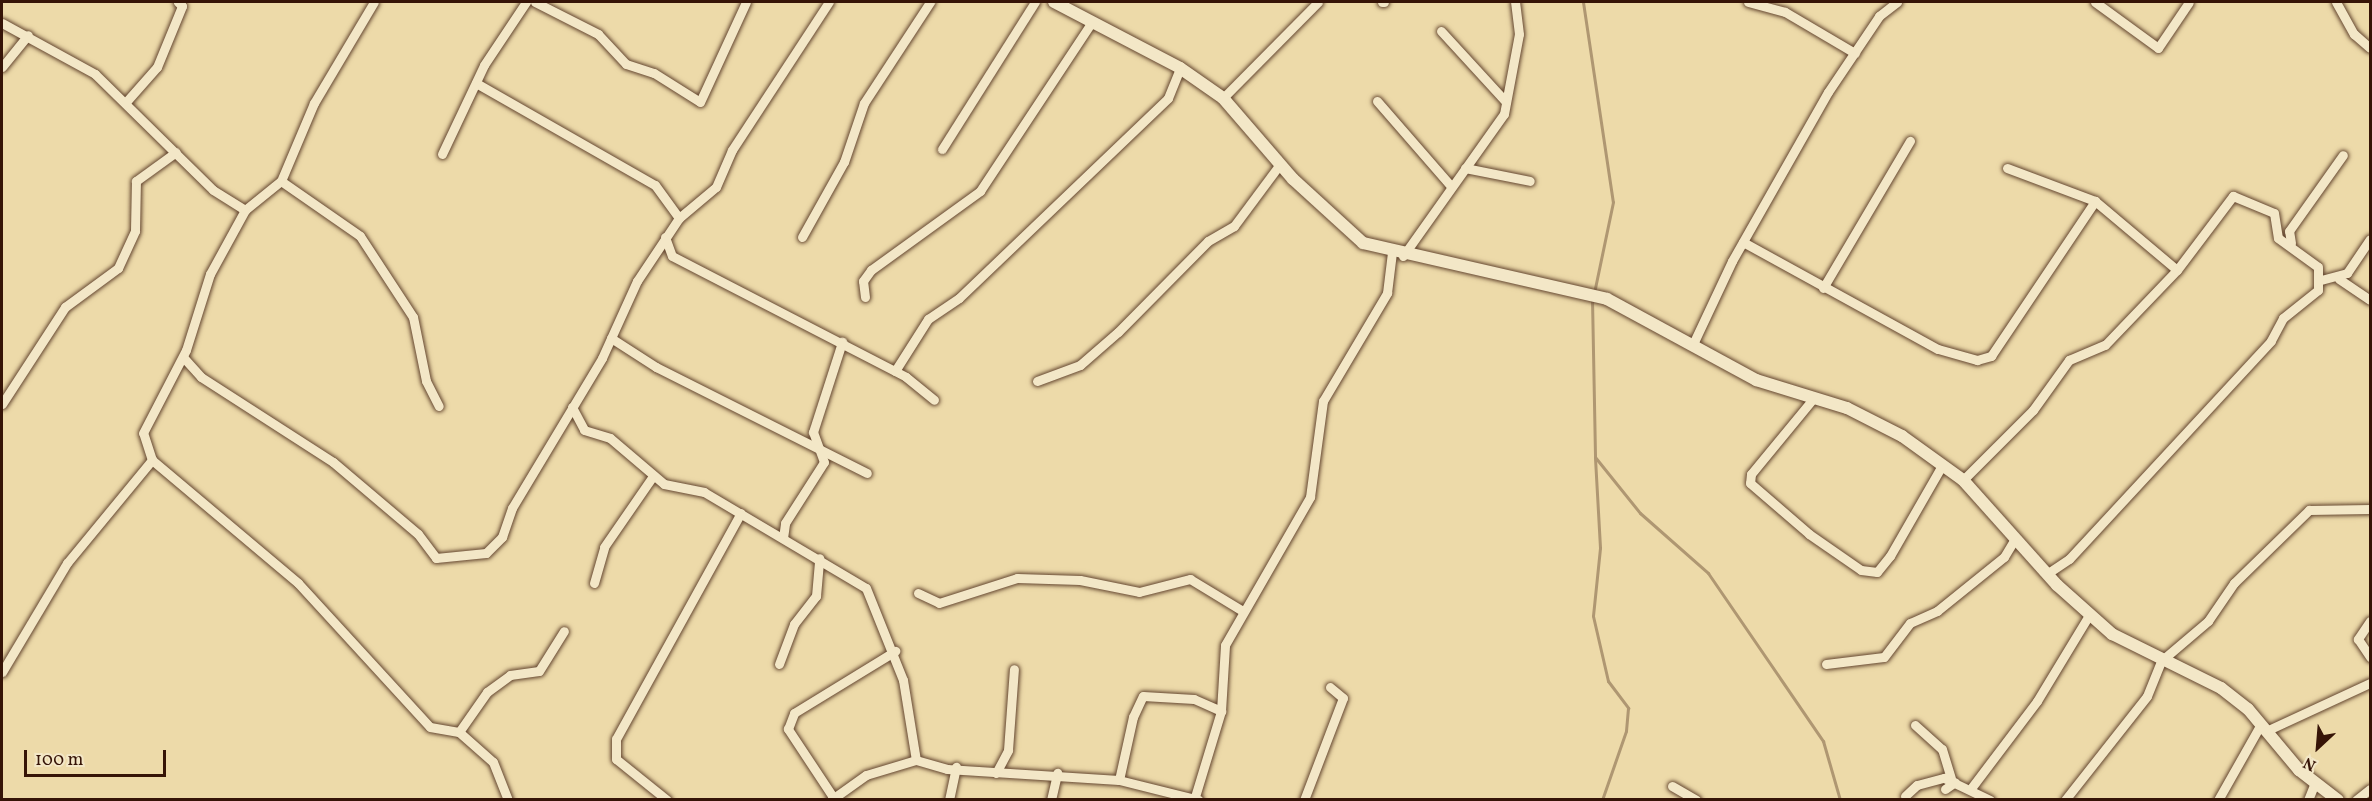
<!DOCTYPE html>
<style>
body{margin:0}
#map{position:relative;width:2372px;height:801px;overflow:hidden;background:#eddaa9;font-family:Vollkorn,serif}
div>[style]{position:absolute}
.stream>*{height:3px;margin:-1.5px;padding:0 1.5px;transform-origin:1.5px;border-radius:1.5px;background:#af9772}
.roads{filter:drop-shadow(0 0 2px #644630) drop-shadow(0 0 2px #644630)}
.minor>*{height:9px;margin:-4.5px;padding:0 4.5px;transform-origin:4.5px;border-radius:4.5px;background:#f3e7c7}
.tertiary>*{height:12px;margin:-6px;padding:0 6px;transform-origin:6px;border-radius:6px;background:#f3e7c7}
span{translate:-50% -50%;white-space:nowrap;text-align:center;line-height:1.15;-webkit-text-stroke:5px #f3e7c7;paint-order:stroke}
.frame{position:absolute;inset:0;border:3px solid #361407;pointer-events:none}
.north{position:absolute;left:2288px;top:717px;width:60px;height:60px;-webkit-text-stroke:4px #f3e7c7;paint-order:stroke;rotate:206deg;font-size:16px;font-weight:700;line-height:24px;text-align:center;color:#361407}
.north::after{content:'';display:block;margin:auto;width:21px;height:27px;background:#361407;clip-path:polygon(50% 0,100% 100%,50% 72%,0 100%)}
.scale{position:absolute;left:24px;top:750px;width:142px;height:27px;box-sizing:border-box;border:3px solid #361407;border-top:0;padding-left:8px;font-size:18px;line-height:21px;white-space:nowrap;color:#361407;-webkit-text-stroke:4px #f3e7c7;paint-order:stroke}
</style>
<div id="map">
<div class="stream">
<div style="left:1583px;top:2px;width:202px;rotate:81.5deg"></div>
<div style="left:1613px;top:202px;width:93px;rotate:101.8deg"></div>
<div style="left:1592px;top:299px;width:158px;rotate:88.9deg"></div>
<div style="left:1595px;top:457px;width:72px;rotate:51.2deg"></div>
<div style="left:1640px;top:513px;width:91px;rotate:41.4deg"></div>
<div style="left:1708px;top:573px;width:204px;rotate:55.6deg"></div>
<div style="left:1823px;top:741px;width:61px;rotate:73.9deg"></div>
<div style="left:1595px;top:458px;width:90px;rotate:86.8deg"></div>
<div style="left:1600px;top:548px;width:68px;rotate:95.9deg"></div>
<div style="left:1593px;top:616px;width:67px;rotate:77deg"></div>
<div style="left:1608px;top:681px;width:34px;rotate:53deg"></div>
<div style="left:1628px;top:708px;width:23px;rotate:95deg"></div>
<div style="left:1626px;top:731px;width:73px;rotate:109.2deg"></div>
</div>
<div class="roads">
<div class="minor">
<div style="left:535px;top:2px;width:71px;rotate:26.9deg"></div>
<div style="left:598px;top:34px;width:41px;rotate:47deg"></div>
<div style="left:626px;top:64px;width:29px;rotate:18deg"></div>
<div style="left:654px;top:73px;width:54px;rotate:32.2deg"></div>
<div style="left:700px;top:102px;width:110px;rotate:-65.3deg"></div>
<div style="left:1382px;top:2px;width:2px"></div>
<div style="left:1748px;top:2px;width:38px;rotate:15deg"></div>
<div style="left:1785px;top:12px;width:81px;rotate:30.4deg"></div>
<div style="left:2095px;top:2px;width:78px;rotate:36.1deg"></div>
<div style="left:2158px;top:48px;width:55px;rotate:-56deg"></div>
<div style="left:2336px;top:2px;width:37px;rotate:61deg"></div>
<div style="left:2354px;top:34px;width:21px;rotate:41deg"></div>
<div style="left:2px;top:23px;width:106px;rotate:28.7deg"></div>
<div style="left:95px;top:74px;width:165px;rotate:44.5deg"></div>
<div style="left:213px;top:190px;width:38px;rotate:32deg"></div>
<div style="left:1441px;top:31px;width:96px;rotate:47.5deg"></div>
<div style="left:2px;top:67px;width:41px;rotate:-50.9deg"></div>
<div style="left:476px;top:83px;width:206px;rotate:29.7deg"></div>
<div style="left:655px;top:185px;width:41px;rotate:54deg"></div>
<div style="left:1223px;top:98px;width:135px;rotate:-45.3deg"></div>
<div style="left:1377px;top:101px;width:113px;rotate:49deg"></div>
<div style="left:126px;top:102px;width:47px;rotate:-48.5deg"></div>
<div style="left:157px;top:67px;width:66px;rotate:-67.7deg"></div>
<div style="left:182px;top:6px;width:6px;rotate:-135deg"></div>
<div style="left:942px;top:149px;width:174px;rotate:-57.7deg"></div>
<div style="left:442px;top:154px;width:98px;rotate:-64.7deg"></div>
<div style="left:484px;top:65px;width:76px;rotate:-56.3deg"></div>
<div style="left:1465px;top:168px;width:66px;rotate:11.3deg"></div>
<div style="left:2007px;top:168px;width:94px;rotate:20.6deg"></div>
<div style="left:2095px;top:201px;width:107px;rotate:40.1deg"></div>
<div style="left:281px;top:181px;width:96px;rotate:34.8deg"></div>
<div style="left:360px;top:236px;width:97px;rotate:56.8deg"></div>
<div style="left:413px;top:317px;width:65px;rotate:78.5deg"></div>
<div style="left:426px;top:381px;width:28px;rotate:63deg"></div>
<div style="left:665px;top:237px;width:20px;rotate:70deg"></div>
<div style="left:672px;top:256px;width:263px;rotate:27.3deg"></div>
<div style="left:906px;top:377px;width:36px;rotate:39deg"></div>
<div style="left:802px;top:237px;width:86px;rotate:-60.8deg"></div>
<div style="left:844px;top:162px;width:62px;rotate:-71.3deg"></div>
<div style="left:864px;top:103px;width:121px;rotate:-56.8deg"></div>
<div style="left:1743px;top:242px;width:222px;rotate:28.8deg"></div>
<div style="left:1938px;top:349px;width:41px;rotate:15.8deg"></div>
<div style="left:1977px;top:360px;width:15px;rotate:-16deg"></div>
<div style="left:1991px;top:356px;width:187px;rotate:-56.1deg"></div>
<div style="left:2291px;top:243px;width:12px;rotate:-99deg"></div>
<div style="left:2289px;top:231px;width:93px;rotate:-54.6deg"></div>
<div style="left:1403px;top:256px;width:174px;rotate:-54.6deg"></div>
<div style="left:1504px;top:114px;width:81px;rotate:-79.4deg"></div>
<div style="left:1519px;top:34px;width:32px;rotate:-97deg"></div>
<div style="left:2339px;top:279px;width:37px;rotate:34deg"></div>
<div style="left:2321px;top:280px;width:27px;rotate:-15deg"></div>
<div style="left:2347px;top:273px;width:41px;rotate:-55.9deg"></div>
<div style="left:1823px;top:288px;width:171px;rotate:-59.4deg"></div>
<div style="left:865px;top:297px;width:16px;rotate:-97deg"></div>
<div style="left:863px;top:281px;width:14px;rotate:-54deg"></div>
<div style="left:871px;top:270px;width:135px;rotate:-35.9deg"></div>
<div style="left:980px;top:191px;width:201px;rotate:-56.5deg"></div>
<div style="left:611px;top:338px;width:54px;rotate:32.8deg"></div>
<div style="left:656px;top:367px;width:236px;rotate:26.7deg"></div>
<div style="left:1693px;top:344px;width:92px;rotate:-64.8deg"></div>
<div style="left:1732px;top:261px;width:194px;rotate:-60.4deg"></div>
<div style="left:1828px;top:92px;width:92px;rotate:-56.1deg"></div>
<div style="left:1879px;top:16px;width:23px;rotate:-38deg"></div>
<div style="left:183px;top:357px;width:27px;rotate:48deg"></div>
<div style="left:201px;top:377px;width:157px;rotate:32.8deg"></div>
<div style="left:333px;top:462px;width:111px;rotate:40.3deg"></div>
<div style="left:418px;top:534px;width:30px;rotate:53deg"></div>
<div style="left:436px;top:558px;width:50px;rotate:-5.7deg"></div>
<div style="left:486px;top:553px;width:23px;rotate:-45deg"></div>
<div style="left:502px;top:537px;width:31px;rotate:-71deg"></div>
<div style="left:512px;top:508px;width:175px;rotate:-59deg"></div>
<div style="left:602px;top:358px;width:85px;rotate:-65.6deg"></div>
<div style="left:637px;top:281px;width:76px;rotate:-56.3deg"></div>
<div style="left:679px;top:218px;width:48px;rotate:-40deg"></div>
<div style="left:716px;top:187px;width:40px;rotate:-66.6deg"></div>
<div style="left:732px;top:150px;width:177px;rotate:-56.8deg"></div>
<div style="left:895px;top:371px;width:62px;rotate:-57.6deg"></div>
<div style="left:928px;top:319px;width:37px;rotate:-34deg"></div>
<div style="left:959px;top:298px;width:289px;rotate:-43.7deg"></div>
<div style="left:1168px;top:98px;width:32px;rotate:-68deg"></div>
<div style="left:1037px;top:381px;width:46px;rotate:-20.4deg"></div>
<div style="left:1080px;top:365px;width:50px;rotate:-41deg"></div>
<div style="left:1118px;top:332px;width:128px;rotate:-45.3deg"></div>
<div style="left:1208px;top:241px;width:30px;rotate:-30deg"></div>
<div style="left:1234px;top:226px;width:77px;rotate:-53.4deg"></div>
<div style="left:1812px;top:400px;width:96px;rotate:129.5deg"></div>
<div style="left:1751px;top:474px;width:9px;rotate:96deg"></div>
<div style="left:1750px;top:483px;width:78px;rotate:40.8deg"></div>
<div style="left:1809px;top:534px;width:63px;rotate:34.7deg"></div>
<div style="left:1861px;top:570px;width:16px;rotate:7deg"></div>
<div style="left:1877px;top:572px;width:21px;rotate:-51deg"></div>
<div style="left:1890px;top:556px;width:106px;rotate:-60.1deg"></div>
<div style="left:2px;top:404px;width:116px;rotate:-57deg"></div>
<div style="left:65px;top:307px;width:66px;rotate:-36.3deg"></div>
<div style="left:118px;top:268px;width:41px;rotate:-65.3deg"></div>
<div style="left:135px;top:231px;width:50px;rotate:-88.9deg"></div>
<div style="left:136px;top:181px;width:49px;rotate:-35.9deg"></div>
<div style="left:572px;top:407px;width:26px;rotate:62deg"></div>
<div style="left:584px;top:430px;width:27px;rotate:17deg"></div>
<div style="left:610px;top:438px;width:71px;rotate:40.4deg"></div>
<div style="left:664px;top:484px;width:41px;rotate:11.3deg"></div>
<div style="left:704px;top:492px;width:188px;rotate:30.7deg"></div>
<div style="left:866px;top:588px;width:99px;rotate:68.1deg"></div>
<div style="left:903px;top:680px;width:81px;rotate:80.8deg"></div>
<div style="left:152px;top:460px;width:191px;rotate:40.1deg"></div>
<div style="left:298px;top:583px;width:195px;rotate:47.5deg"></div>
<div style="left:430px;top:727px;width:29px;rotate:10deg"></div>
<div style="left:459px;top:732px;width:45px;rotate:41.4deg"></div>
<div style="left:493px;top:762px;width:41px;rotate:68.5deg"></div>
<div style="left:1963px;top:480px;width:99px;rotate:-45deg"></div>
<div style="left:2033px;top:410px;width:62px;rotate:-54.2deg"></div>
<div style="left:2069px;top:360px;width:39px;rotate:-23deg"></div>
<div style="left:2105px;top:345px;width:104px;rotate:-46.2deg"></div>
<div style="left:2177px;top:270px;width:93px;rotate:-52.9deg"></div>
<div style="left:2233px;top:196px;width:44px;rotate:22.5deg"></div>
<div style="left:2274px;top:213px;width:25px;rotate:81deg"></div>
<div style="left:2278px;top:238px;width:49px;rotate:35.9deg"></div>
<div style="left:2318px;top:267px;width:23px;rotate:90deg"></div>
<div style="left:2318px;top:290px;width:45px;rotate:141.3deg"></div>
<div style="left:2283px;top:318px;width:26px;rotate:118deg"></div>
<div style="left:2271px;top:341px;width:297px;rotate:132.8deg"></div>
<div style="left:2069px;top:559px;width:27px;rotate:146deg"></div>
<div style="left:783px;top:538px;width:15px;rotate:-82deg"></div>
<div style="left:785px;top:523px;width:72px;rotate:-57.4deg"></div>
<div style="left:824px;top:462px;width:32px;rotate:-110deg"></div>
<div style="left:813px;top:432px;width:95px;rotate:-72.1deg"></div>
<div style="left:594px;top:583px;width:37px;rotate:-74deg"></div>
<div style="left:604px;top:547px;width:86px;rotate:-55.4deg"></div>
<div style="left:918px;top:593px;width:23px;rotate:25deg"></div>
<div style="left:939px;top:603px;width:82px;rotate:-17.8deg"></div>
<div style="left:1017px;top:578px;width:63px;rotate:1.8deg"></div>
<div style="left:1080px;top:580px;width:60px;rotate:11.5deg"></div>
<div style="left:1139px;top:592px;width:53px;rotate:-14.3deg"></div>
<div style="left:1190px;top:579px;width:60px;rotate:31.3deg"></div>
<div style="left:2370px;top:621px;width:22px;rotate:124deg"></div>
<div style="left:2358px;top:639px;width:22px;rotate:56deg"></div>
<div style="left:779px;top:664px;width:43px;rotate:-69.4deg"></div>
<div style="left:794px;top:624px;width:36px;rotate:-52deg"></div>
<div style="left:816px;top:596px;width:38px;rotate:-85deg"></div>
<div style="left:1826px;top:664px;width:58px;rotate:-6.9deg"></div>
<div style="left:1884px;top:657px;width:43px;rotate:-52.6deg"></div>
<div style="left:1910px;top:623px;width:30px;rotate:-24deg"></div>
<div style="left:1937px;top:611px;width:86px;rotate:-38.9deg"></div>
<div style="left:2004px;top:557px;width:21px;rotate:-59deg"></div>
<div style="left:2px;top:672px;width:127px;rotate:-59.2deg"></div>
<div style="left:67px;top:563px;width:134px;rotate:-50.5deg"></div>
<div style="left:152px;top:460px;width:28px;rotate:-108deg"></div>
<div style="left:143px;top:433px;width:93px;rotate:-62.6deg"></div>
<div style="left:186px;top:350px;width:80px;rotate:-72.5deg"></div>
<div style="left:210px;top:274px;width:73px;rotate:-61.3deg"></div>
<div style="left:245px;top:210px;width:46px;rotate:-38.9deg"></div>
<div style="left:281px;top:181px;width:85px;rotate:-67.1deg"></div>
<div style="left:314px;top:103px;width:117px;rotate:-59.3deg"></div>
<div style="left:1915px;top:725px;width:36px;rotate:42deg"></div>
<div style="left:1942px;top:749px;width:31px;rotate:73deg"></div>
<div style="left:2266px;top:731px;width:115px;rotate:-24.8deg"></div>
<div style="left:459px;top:732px;width:49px;rotate:-55deg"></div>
<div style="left:487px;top:692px;width:29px;rotate:-36deg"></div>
<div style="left:510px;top:675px;width:29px;rotate:-8deg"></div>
<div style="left:539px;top:671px;width:47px;rotate:-58deg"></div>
<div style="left:996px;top:773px;width:26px;rotate:-62deg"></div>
<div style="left:1008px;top:750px;width:81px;rotate:-85.8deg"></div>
<div style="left:1119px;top:780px;width:65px;rotate:-77.5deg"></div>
<div style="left:1133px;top:717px;width:23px;rotate:-65deg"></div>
<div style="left:1143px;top:696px;width:51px;rotate:3.4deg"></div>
<div style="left:1194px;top:699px;width:30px;rotate:24deg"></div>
<div style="left:1672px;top:786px;width:28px;rotate:30deg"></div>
<div style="left:1972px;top:787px;width:108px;rotate:-52.9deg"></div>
<div style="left:2037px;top:701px;width:100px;rotate:-58.8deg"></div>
<div style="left:1945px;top:789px;width:12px;rotate:-35deg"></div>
<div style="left:1905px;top:796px;width:16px;rotate:-43deg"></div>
<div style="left:1917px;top:785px;width:28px;rotate:-15deg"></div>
<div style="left:1944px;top:778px;width:51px;rotate:25.6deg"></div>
<div style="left:833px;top:797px;width:82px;rotate:-123.5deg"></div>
<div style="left:788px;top:729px;width:17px;rotate:-69deg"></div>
<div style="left:794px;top:713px;width:119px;rotate:-31.5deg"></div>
<div style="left:667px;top:800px;width:65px;rotate:-141.2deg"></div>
<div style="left:616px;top:759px;width:20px;rotate:-90deg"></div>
<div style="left:616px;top:739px;width:258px;rotate:-61.1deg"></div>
<div style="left:831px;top:800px;width:43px;rotate:-35.5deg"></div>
<div style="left:866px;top:775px;width:52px;rotate:-16.7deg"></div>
<div style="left:916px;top:760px;width:32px;rotate:16deg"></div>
<div style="left:947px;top:769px;width:172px;rotate:3.7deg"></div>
<div style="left:1119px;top:780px;width:82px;rotate:14deg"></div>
<div style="left:949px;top:800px;width:34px;rotate:-78deg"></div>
<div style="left:1051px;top:800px;width:28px;rotate:-77deg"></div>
<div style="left:1194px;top:800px;width:93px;rotate:-73.1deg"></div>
<div style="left:1221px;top:711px;width:66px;rotate:-86.5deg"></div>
<div style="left:1225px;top:645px;width:171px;rotate:-60.1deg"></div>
<div style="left:1310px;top:497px;width:97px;rotate:-82.3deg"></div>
<div style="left:1323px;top:401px;width:126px;rotate:-59.3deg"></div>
<div style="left:1387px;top:293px;width:39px;rotate:-83deg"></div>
<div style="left:1304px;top:800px;width:109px;rotate:-69.1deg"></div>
<div style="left:1343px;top:698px;width:17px;rotate:-140deg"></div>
<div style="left:2065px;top:800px;width:132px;rotate:-51.7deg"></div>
<div style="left:2147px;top:696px;width:38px;rotate:-68deg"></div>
<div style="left:2161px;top:661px;width:62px;rotate:-40.4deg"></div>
<div style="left:2208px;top:621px;width:46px;rotate:-55.6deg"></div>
<div style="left:2234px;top:583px;width:105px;rotate:-44.2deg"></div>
<div style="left:2309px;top:510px;width:61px;rotate:-0.9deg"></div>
<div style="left:2218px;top:800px;width:87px;rotate:-60.5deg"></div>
<div style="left:2308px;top:800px;width:18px;rotate:-68deg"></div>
<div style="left:2356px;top:800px;width:18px;rotate:-38deg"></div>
</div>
<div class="tertiary">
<div style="left:1054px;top:2px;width:142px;rotate:27.6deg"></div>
<div style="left:1180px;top:68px;width:52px;rotate:34.9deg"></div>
<div style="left:1223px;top:98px;width:107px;rotate:49.2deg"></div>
<div style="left:1293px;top:179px;width:95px;rotate:42.4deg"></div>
<div style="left:1363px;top:243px;width:250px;rotate:12.9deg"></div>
<div style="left:1607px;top:299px;width:170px;rotate:28.5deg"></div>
<div style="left:1756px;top:380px;width:95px;rotate:17.1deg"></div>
<div style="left:1847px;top:408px;width:62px;rotate:27deg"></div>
<div style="left:1902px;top:436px;width:75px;rotate:35.8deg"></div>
<div style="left:1963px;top:480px;width:141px;rotate:48.2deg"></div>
<div style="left:2057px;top:585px;width:74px;rotate:41.7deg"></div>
<div style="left:2112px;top:634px;width:122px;rotate:26.4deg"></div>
<div style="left:2221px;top:688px;width:34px;rotate:38deg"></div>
<div style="left:2248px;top:709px;width:80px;rotate:50.1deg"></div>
<div style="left:2299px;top:770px;width:49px;rotate:37.6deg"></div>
</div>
</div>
<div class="frame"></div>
<div class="north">N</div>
<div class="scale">100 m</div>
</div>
